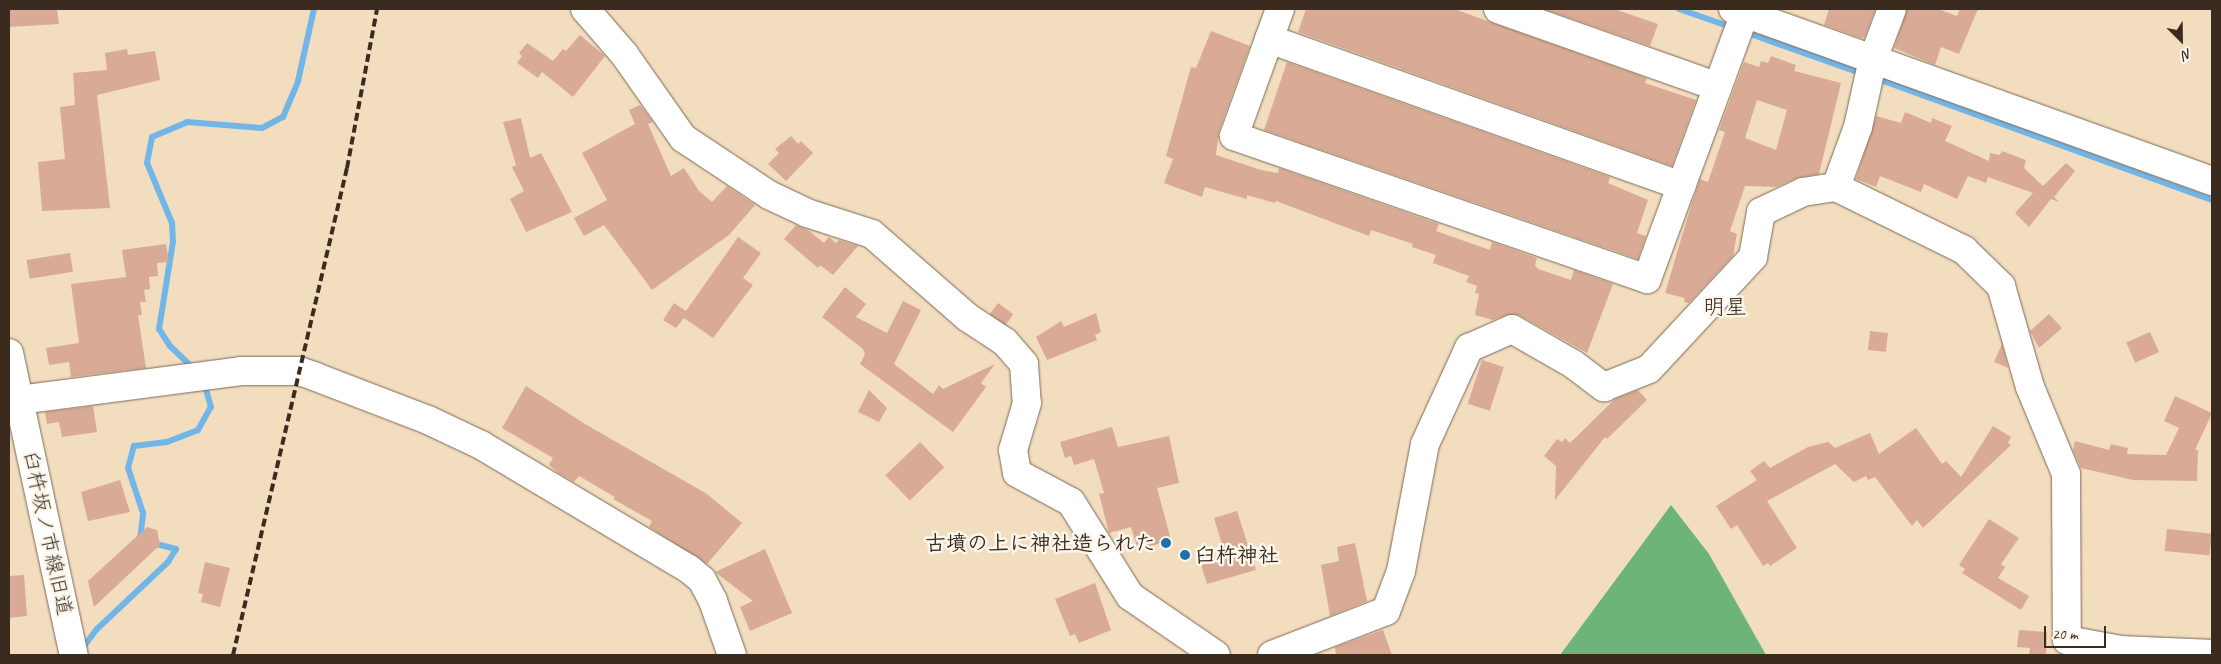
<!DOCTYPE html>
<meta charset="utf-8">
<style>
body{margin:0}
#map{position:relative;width:2221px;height:664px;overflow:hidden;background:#f3ddbf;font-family:Caveat,"Klee One",sans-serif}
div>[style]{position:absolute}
.forest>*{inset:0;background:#6db47a}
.stream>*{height:6px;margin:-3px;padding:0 3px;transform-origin:3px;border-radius:3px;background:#72b6e8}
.building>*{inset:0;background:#d9aa95;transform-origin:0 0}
.roads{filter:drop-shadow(0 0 1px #7b6956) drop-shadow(0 0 1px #7b6956)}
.minor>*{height:28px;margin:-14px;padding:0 14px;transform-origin:14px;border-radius:14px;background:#fff}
.rail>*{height:4px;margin-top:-2px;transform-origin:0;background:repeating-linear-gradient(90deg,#3b2a1e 0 8px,transparent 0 12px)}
.dots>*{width:14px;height:14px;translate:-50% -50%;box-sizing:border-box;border:2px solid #fbf7ec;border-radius:50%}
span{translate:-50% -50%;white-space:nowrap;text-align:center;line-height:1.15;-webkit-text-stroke:5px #fbf7ec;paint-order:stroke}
.street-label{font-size:21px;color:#3b2a1e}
.poi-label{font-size:21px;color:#3b2a1e;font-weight:700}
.right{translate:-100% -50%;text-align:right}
.left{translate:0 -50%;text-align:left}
.neighbourhood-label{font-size:22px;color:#3b2a1e}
.frame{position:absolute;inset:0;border:10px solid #3b2a1e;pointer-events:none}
.north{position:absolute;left:2156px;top:15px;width:50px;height:50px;-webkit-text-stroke:4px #fbf7ec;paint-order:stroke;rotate:157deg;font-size:14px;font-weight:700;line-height:20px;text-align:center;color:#3b2a1e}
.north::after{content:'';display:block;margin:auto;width:18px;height:22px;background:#3b2a1e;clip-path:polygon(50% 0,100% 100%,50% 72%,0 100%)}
.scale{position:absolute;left:2044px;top:626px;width:62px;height:22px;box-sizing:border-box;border:2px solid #3b2a1e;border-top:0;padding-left:6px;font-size:15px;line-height:18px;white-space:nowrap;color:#3b2a1e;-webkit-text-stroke:4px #fbf7ec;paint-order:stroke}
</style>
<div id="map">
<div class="forest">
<div style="clip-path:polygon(1671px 505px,1709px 554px,1766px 655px,1560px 655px)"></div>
</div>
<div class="stream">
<div style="left:1679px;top:9px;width:58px;rotate:19.1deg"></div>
<div style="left:1745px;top:32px;width:125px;rotate:19.6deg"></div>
<div style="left:1875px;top:78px;width:358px;rotate:19.9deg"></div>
<div style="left:196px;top:371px;width:36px;rotate:-136deg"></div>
<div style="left:170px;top:346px;width:20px;rotate:-123deg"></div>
<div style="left:159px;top:329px;width:88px;rotate:-80.9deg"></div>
<div style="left:173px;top:242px;width:19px;rotate:-93deg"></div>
<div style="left:172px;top:223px;width:65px;rotate:-112.6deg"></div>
<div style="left:147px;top:163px;width:26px;rotate:-79deg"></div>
<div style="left:152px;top:137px;width:38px;rotate:-23deg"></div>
<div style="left:187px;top:122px;width:75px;rotate:4.6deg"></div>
<div style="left:262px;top:128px;width:24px;rotate:-28deg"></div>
<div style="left:283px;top:117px;width:39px;rotate:-67deg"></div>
<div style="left:298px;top:81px;width:74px;rotate:-77.5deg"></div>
<div style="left:140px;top:539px;width:26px;rotate:-83deg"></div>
<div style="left:143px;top:513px;width:47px;rotate:-108.4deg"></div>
<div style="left:128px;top:468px;width:23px;rotate:-75deg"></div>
<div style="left:134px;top:446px;width:33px;rotate:-7deg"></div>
<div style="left:167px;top:442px;width:33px;rotate:-21deg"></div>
<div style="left:198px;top:430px;width:26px;rotate:-61deg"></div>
<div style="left:211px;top:407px;width:25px;rotate:-106deg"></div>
<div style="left:81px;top:650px;width:26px;rotate:-53deg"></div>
<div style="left:97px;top:629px;width:98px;rotate:-43.3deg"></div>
<div style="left:168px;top:562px;width:15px;rotate:-58deg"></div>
<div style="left:176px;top:549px;width:25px;rotate:-166deg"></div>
</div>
<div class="building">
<div style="clip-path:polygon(9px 9px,57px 9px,59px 24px,9px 27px)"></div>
<div style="clip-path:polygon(1306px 9px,1454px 9px,1647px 78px,1645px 83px,1696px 100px,1672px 166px,1298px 32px)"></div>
<div style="clip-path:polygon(1544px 9px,1614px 9px,1658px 24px,1650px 46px)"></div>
<div style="clip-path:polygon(1829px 9px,1870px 9px,1875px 10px,1865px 37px,1861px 38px,1824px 25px)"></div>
<div style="clip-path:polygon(1907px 9px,1938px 9px,1957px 16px,1960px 9px,1978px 9px,1959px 54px,1941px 47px,1935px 65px,1894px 48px)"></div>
<div style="clip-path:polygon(1211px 31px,1250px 46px,1219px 131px,1216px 155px,1261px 170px,1278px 173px,1279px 168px,1439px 224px,1436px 231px,1490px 250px,1492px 242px,1537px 258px,1535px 265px,1538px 269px,1571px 280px,1574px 270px,1613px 284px,1587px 353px,1519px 315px,1506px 315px,1493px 320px,1475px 315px,1479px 294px,1475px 293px,1477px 286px,1466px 282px,1469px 276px,1433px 263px,1436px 255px,1412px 247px,1413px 244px,1371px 230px,1369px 236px,1276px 201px,1275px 203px,1247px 195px,1247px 199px,1205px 187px,1202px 197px,1164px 183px,1173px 159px,1166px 156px,1191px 67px,1196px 68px)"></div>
<div style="clip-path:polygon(580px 35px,605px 56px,573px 97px,542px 72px,538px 78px,517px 63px,522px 56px,519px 53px,527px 43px,553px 61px,563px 49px,566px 51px)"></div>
<div style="clip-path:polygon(127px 49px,128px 55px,155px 51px,160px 80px,97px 95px,110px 208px,42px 211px,38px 162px,65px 159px,60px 107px,75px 105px,73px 73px,107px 70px,105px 53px)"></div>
<div style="clip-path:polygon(evenodd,1771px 56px,1796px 65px,1794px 71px,1841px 83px,1819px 174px,1797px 178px,1776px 187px,1745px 186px,1730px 231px,1737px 234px,1733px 256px,1689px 303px,1684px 302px,1685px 298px,1665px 293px,1690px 209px,1700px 179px,1708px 182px,1725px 132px,1719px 130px,1744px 62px,1759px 67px,1761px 61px,1768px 63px,1771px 56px,1757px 100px,1787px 110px,1776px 150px,1745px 138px,1757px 100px)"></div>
<div style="clip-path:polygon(1287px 62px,1610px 177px,1608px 183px,1648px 200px,1637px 233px,1646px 236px,1638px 259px,1264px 130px)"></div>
<div style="clip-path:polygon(640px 105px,653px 122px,648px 124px,671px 176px,684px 168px,699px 191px,712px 202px,727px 186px,755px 205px,729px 235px,652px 290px,604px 225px,584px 236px,574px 218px,607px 200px,582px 153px,635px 124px,629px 110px)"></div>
<div style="clip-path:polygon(1905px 112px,1931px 123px,1932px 118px,1952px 126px,1945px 141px,1989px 161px,1990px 153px,2000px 155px,2002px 151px,2026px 160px,2024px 168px,2043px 186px,2066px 163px,2075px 171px,2054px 197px,2059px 202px,2051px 199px,2029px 227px,2015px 213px,2033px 193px,1988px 177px,1986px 183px,1968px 176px,1957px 199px,1924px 184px,1921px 192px,1880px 176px,1876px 187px,1856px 179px,1876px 116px,1901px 123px)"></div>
<div style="clip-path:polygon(521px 118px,530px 158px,541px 153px,572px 212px,526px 232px,510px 199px,524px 191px,512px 167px,516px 165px,503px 122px)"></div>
<div style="clip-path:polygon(791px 136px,798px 144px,801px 141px,813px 153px,786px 181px,768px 164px,779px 153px,775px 149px)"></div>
<div style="clip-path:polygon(796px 225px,808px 230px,824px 243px,829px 237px,836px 243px,839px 240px,858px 246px,833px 275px,820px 265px,818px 268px,784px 239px)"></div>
<div style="clip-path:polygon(738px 237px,761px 253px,743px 278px,753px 285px,713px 338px,684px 318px,676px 328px,663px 320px,674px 303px,686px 311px)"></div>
<div style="clip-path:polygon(166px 244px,169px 262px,157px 263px,158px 276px,149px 277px,150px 289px,144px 290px,146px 302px,140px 302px,142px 315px,138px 315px,146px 368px,71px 377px,69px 362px,49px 365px,46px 348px,79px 343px,71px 284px,126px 277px,122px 250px)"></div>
<div style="left:70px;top:253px;width:19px;height:44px;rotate:81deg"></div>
<div style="clip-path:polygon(845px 287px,866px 304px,856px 317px,887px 333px,903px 301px,921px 310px,894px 364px,933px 394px,939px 385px,943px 389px,995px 364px,981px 383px,986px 387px,953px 432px,860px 364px,865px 354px,863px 349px,822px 317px)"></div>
<div style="left:998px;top:303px;width:19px;height:14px;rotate:36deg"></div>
<div style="clip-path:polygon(1096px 313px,1101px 332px,1095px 335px,1097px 340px,1047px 360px,1036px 337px,1061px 321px,1064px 327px)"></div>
<div style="clip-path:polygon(2049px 314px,2062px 328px,2039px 348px,2030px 331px)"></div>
<div style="left:1870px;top:331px;width:18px;height:19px;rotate:6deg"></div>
<div style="left:2150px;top:332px;width:22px;height:26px;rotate:66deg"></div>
<div style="clip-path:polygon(2002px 344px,2008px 368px,1994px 362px)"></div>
<div style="left:1482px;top:360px;width:23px;height:46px;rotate:18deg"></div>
<div style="clip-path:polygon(526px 386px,585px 424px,707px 494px,742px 523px,707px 564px,649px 527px,652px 521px,613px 499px,615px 497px,579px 476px,574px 482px,560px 474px,549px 465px,553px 458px,502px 428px)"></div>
<div style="clip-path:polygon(869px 390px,887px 408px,879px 422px,858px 412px)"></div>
<div style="clip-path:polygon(1638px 390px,1647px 400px,1607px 439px,1605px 437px,1555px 500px,1556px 466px,1544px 456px,1557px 439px,1562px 442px,1565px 438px,1570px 443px,1615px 399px)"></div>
<div style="clip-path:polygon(2175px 396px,2212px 413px,2195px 450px,2198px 450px,2197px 481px,2133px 480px,2081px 468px,2073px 450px,2075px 441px,2109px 450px,2111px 444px,2128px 448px,2127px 454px,2166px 455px,2179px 428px,2164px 421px)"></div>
<div style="clip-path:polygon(93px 406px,97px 432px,62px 437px,59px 422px,47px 424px,45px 412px)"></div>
<div style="clip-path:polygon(1993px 426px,2011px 437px,2008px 443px,2011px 445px,1923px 528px,1917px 520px,1912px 526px,1875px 477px,1868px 480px,1866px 476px,1854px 482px,1835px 464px,1767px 501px,1797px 548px,1770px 566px,1768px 563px,1763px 566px,1737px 525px,1731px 529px,1716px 506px,1757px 480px,1750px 471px,1764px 461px,1770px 468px,1808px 447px,1828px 442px,1835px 448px,1870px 433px,1879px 454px,1916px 428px,1942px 464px,1946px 461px,1961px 477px)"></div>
<div style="clip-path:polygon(1112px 427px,1118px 447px,1169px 436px,1179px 483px,1157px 488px,1171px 540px,1138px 550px,1131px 527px,1109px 533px,1099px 494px,1104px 493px,1094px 459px,1074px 465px,1071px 456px,1065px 458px,1060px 442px)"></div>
<div style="left:920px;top:442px;width:35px;height:48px;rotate:46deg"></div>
<div style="clip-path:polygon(120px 480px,130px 512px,88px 521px,81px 492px)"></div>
<div style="clip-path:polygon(1237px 511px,1256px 570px,1207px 584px,1200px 561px,1225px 554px,1214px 518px)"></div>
<div style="clip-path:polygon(1989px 519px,2019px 538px,2001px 564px,2005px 567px,1998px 578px,2029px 596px,2021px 610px,1962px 573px,1965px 569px,1959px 565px)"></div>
<div style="clip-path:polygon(147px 527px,157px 530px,160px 545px,94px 607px,88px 581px)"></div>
<div style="left:2167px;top:529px;width:45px;height:22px;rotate:6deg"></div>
<div style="clip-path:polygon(1355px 543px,1367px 601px,1330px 616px,1321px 565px,1339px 561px,1337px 547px)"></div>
<div style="clip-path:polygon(765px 549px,792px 613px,750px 631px,740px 607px,753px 601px,715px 572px)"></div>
<div style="clip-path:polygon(205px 562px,230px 568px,220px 607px,201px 602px,203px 594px,198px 593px)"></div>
<div style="clip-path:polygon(24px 575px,27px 616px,9px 618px,9px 576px)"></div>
<div style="clip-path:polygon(1095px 583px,1111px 630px,1079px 643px,1075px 634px,1070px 636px,1055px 599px)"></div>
<div style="clip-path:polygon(1383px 630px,1392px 655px,1336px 655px,1335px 647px)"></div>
<div style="clip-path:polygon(2019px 630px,2047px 632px,2046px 655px,2029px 655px,2030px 648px,2017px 647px)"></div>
</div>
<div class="roads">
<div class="minor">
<div style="left:585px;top:9px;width:60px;rotate:49.1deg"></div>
<div style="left:624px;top:54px;width:103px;rotate:54.9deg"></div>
<div style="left:683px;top:138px;width:103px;rotate:33.5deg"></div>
<div style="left:769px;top:195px;width:42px;rotate:25.3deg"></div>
<div style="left:807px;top:213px;width:68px;rotate:17.9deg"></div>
<div style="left:872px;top:234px;width:126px;rotate:41.1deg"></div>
<div style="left:967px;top:317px;width:45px;rotate:33.3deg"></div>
<div style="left:1005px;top:342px;width:29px;rotate:49deg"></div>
<div style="left:1024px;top:364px;width:39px;rotate:86deg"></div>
<div style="left:1027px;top:403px;width:49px;rotate:106.6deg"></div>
<div style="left:1013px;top:450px;width:23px;rotate:80deg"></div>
<div style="left:1017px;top:473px;width:61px;rotate:28.2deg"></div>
<div style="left:1071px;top:502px;width:111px;rotate:57.9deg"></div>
<div style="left:1130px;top:596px;width:104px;rotate:34.5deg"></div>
<div style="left:1280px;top:9px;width:135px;rotate:109.9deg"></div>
<div style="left:1234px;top:136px;width:437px;rotate:19.1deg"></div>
<div style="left:1647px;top:279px;width:283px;rotate:-69.8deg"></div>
<div style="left:1498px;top:9px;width:233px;rotate:19.5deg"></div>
<div style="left:1733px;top:9px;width:509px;rotate:19.75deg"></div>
<div style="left:1269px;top:39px;width:438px;rotate:19.6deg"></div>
<div style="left:1836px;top:187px;width:64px;rotate:-69.9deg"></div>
<div style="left:1858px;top:127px;width:70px;rotate:-77.6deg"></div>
<div style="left:1873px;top:59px;width:53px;rotate:-69.2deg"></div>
<div style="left:9px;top:353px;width:309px;rotate:77.9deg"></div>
<div style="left:9px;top:406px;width:12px;rotate:-31deg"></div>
<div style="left:19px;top:400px;width:224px;rotate:-7.4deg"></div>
<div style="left:241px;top:371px;width:58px"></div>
<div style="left:299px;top:371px;width:18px;rotate:19deg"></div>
<div style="left:316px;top:377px;width:120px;rotate:21deg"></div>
<div style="left:428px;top:420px;width:59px;rotate:25.3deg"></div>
<div style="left:481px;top:445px;width:242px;rotate:30.8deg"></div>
<div style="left:689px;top:569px;width:17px;rotate:40deg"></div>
<div style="left:702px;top:580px;width:24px;rotate:62deg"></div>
<div style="left:713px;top:601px;width:57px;rotate:70.6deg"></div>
<div style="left:1272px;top:655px;width:122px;rotate:-21.1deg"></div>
<div style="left:1386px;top:611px;width:43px;rotate:-69.4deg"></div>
<div style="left:1401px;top:571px;width:129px;rotate:-79.3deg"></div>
<div style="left:1425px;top:444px;width:106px;rotate:-65.4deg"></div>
<div style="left:1469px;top:348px;width:47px;rotate:-23.8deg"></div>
<div style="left:1512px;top:329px;width:70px;rotate:29.8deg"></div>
<div style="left:1573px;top:364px;width:39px;rotate:37deg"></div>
<div style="left:1604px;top:387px;width:48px;rotate:-21.8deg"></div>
<div style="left:1649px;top:369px;width:153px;rotate:-47.1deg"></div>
<div style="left:1753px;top:257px;width:46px;rotate:-79.9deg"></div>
<div style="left:1761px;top:212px;width:47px;rotate:-25.5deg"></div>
<div style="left:1803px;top:192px;width:33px;rotate:-9deg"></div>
<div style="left:1836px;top:187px;width:143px;rotate:26.2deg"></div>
<div style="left:1964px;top:250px;width:52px;rotate:44.2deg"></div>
<div style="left:2001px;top:286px;width:105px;rotate:74deg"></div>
<div style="left:2030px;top:387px;width:94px;rotate:67.5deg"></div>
<div style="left:2066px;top:474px;width:166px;rotate:89.7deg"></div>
<div style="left:2067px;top:640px;width:55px;rotate:10.5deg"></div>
<div style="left:2121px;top:650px;width:91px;rotate:2.5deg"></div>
</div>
</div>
<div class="rail">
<div style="left:233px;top:655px;width:500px;rotate:-76.83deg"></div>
<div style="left:347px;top:168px;width:162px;rotate:-79.3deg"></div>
</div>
<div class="dots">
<div style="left:1166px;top:543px;background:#1f6fb2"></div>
<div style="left:1185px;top:555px;background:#1f6fb2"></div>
</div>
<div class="street-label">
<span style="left:48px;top:533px;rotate:78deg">臼杵坂ノ市線旧道</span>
</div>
<div class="poi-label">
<span class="right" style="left:1156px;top:543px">古墳の上に神社造られた</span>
<span class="left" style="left:1195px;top:555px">臼杵神社</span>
</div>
<div class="neighbourhood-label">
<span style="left:1725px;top:308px">明星</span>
</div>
<div class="frame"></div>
<div class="north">N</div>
<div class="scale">20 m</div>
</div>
